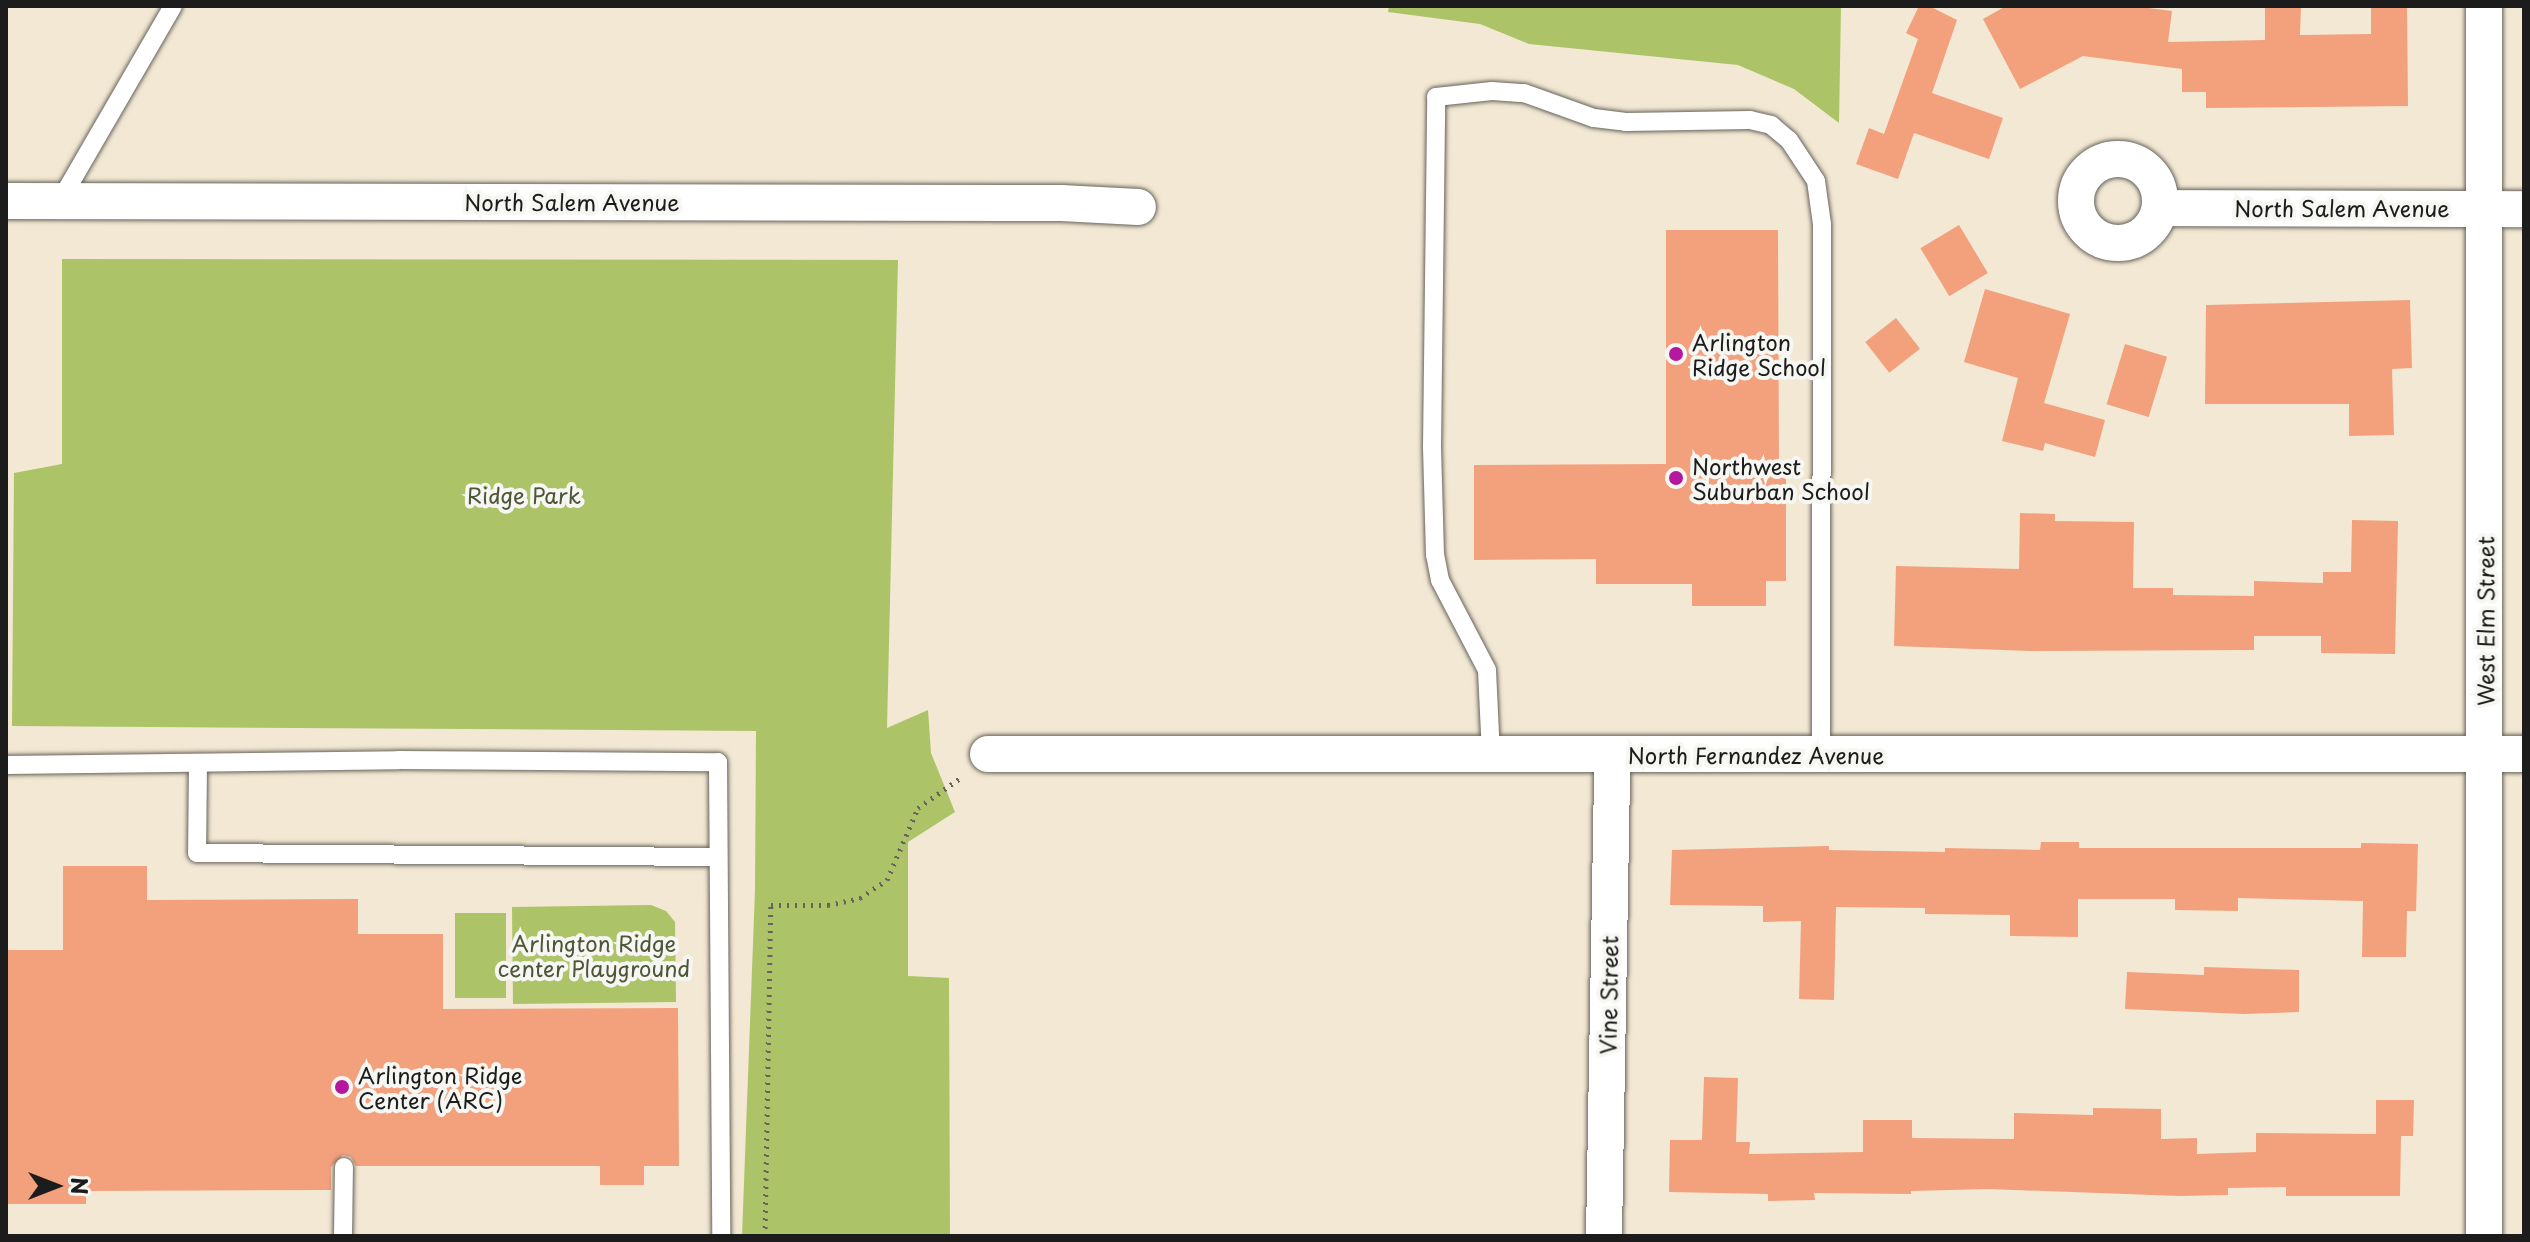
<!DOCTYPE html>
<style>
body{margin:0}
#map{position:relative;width:2530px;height:1242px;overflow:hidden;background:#f2e8d3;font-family:"Playpen Sans",sans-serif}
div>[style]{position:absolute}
.green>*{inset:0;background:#acc368;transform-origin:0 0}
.building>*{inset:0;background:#f3a07d;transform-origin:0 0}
.path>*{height:5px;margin-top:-2.5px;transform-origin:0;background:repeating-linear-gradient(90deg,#67635c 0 2px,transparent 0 8px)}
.roads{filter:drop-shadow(0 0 2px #67635c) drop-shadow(0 0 2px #67635c)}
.lane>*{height:18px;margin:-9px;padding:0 9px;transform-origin:9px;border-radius:9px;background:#fff}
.street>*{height:36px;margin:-18px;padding:0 18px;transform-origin:18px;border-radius:18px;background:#fff}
.street>.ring{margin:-18px;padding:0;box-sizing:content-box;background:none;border:36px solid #fff;border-radius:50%}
.dots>*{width:22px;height:22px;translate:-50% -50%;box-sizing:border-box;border:4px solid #f6f6f2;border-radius:50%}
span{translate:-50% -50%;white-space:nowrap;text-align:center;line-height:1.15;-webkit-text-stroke:8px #f6f6f2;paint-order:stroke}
.street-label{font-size:22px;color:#1c1c1c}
.poi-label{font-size:22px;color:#1c1c1c}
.left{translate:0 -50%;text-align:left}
.park-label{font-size:22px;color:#4e5637}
.frame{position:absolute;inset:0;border:8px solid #1c1c1c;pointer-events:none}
.north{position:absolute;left:16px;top:1146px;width:80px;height:80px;-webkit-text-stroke:6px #f6f6f2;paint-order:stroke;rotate:90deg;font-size:22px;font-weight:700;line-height:32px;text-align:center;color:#1c1c1c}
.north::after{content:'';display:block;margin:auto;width:28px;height:36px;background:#1c1c1c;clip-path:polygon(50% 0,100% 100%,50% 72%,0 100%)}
</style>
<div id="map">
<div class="green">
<div style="clip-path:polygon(1389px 6px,1841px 6px,1839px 123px,1794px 89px,1738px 65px,1529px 44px,1480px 24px,1388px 12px)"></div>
<div style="clip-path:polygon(62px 259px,898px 260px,887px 728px,928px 710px,931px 753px,955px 812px,908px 842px,908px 976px,949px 978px,950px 1236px,742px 1236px,755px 890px,756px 731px,12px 726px,14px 473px,62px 464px)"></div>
<div style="clip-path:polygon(651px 905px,666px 911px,675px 922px,676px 1002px,513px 1004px,512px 907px)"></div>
<div style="left:455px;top:913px;width:51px;height:85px"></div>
</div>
<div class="building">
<div style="clip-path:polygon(1919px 6px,1929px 6px,1957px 20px,1932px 93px,2003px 118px,1989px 159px,1914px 133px,1898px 179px,1856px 164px,1869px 128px,1884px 134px,1918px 39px,1906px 33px)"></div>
<div style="clip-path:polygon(2006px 6px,2133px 6px,2172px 11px,2168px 42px,2265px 40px,2265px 6px,2301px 6px,2300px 35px,2371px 34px,2371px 6px,2407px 6px,2408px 106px,2206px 108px,2206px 92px,2182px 92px,2182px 69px,2083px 56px,2020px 89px,1983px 19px)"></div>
<div style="left:1959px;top:225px;width:56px;height:45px;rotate:59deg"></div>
<div style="clip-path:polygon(1666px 230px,1778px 230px,1779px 474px,1786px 474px,1786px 581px,1766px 581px,1766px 606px,1692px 606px,1692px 584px,1596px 584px,1596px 559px,1474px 560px,1474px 465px,1666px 464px)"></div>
<div style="clip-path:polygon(1985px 289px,2070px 314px,2044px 403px,2105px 420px,2095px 457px,2045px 443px,2043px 451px,2002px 441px,2018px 378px,1964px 362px)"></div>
<div style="clip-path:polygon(2410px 300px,2412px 368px,2392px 369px,2394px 435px,2349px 436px,2349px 404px,2205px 404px,2206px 305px)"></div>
<div style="left:1896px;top:318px;width:39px;height:39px;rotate:52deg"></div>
<div style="left:2125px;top:344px;width:44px;height:63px;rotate:17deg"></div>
<div style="clip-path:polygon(2020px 513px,2055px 514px,2055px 521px,2134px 522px,2133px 588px,2173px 588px,2173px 595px,2254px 596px,2254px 581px,2323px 583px,2323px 572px,2351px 572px,2352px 520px,2398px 521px,2395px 654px,2321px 653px,2321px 636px,2254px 636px,2254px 650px,2030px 651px,1894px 646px,1896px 566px,2019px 569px)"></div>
<div style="clip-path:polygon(2041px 842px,2079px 842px,2079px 848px,2361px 848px,2361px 843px,2418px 844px,2416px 911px,2407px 911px,2406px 957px,2362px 957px,2363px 901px,2238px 898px,2238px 911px,2175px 910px,2175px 899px,2078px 899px,2078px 937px,2010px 936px,2010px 915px,1925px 914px,1925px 908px,1836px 907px,1834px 1000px,1799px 999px,1801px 921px,1763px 922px,1763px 906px,1670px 905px,1672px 850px,1829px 846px,1829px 850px,1945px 852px,1945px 848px,2040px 850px)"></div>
<div style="clip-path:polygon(63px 866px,147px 866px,147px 900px,358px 899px,358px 934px,443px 934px,443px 1009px,678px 1008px,679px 1166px,644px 1166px,644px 1185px,600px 1185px,600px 1166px,356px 1166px,351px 1157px,343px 1155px,331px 1167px,331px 1190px,86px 1191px,86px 1204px,6px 1204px,6px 950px,63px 950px)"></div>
<div style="clip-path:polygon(2204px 967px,2299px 970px,2299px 1012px,2244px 1014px,2125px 1009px,2127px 972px,2204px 975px)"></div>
<div style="clip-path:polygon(1704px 1077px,1738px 1078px,1736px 1142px,1750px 1142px,1749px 1154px,1863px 1152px,1863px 1120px,1912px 1120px,1912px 1138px,2014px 1139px,2014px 1113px,2093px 1115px,2093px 1108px,2161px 1109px,2161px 1139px,2197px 1138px,2197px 1154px,2256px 1152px,2256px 1133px,2376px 1134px,2376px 1100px,2414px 1100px,2413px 1136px,2401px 1136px,2400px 1196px,2286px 1196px,2286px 1187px,2228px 1188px,2228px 1195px,2179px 1196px,1989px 1189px,1911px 1191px,1911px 1194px,1814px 1193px,1815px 1200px,1768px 1201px,1768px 1194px,1669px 1192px,1670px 1140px,1702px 1140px)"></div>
</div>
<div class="path">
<div style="left:765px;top:1236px;width:331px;rotate:-89deg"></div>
<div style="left:771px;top:905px;width:57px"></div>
<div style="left:828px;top:905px;width:33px;rotate:-12deg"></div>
<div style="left:860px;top:898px;width:32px;rotate:-34deg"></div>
<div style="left:887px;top:880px;width:78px;rotate:-66.7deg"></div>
<div style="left:918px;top:808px;width:55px;rotate:-35.4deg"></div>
</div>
<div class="roads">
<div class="lane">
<div style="left:60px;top:201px;width:225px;rotate:-59.9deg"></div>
<div style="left:1491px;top:755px;width:85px;rotate:-92.7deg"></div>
<div style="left:1487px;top:670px;width:102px;rotate:-117.6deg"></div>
<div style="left:1440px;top:580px;width:25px;rotate:-101deg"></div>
<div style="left:1435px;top:555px;width:109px;rotate:-91.6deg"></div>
<div style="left:1432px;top:446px;width:349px;rotate:-89.3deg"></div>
<div style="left:1436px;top:97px;width:56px;rotate:-6.1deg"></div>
<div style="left:1492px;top:91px;width:32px;rotate:4deg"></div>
<div style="left:1524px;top:93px;width:74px;rotate:19.7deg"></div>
<div style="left:1594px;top:118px;width:32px;rotate:7deg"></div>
<div style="left:1626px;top:122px;width:124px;rotate:-0.9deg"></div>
<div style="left:1750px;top:120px;width:22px;rotate:13deg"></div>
<div style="left:1771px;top:125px;width:23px;rotate:40deg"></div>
<div style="left:1789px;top:140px;width:49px;rotate:56.6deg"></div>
<div style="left:1816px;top:181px;width:43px;rotate:82.1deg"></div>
<div style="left:1822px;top:224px;width:531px;rotate:90.11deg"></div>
<div style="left:198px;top:763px;width:90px;rotate:90.6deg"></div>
<div style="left:197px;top:853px;width:520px;rotate:0.44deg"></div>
<div style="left:6px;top:765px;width:392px;rotate:-0.7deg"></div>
<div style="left:398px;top:760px;width:320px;rotate:0.4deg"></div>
<div style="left:718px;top:762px;width:474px;rotate:89.6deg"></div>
<div style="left:343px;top:1236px;width:69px;rotate:-89.2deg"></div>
</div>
<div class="street">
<div style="left:2484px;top:6px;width:1230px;rotate:90deg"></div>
<div class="ring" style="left:2076px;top:159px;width:48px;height:48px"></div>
<div style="left:6px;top:201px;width:1055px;rotate:0.11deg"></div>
<div style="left:1061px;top:203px;width:77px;rotate:3deg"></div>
<div style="left:2160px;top:208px;width:364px;rotate:0.2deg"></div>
<div style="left:988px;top:754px;width:1536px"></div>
<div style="left:1604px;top:1236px;width:481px;rotate:-89deg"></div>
</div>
</div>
<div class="dots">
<div style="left:1676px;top:354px;background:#b5179e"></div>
<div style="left:1676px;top:478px;background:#b5179e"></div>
<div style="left:342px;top:1087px;background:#b5179e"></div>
</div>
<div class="street-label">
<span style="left:572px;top:202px">North Salem Avenue</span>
<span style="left:2342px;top:208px">North Salem Avenue</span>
<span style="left:2485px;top:621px;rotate:-90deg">West Elm Street</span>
<span style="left:1756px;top:755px">North Fernandez Avenue</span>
<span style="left:1608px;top:995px;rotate:-89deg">Vine Street</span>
</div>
<div class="poi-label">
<span class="left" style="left:1692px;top:354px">Arlington<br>Ridge School</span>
<span class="left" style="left:1692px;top:478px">Northwest<br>Suburban School</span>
<span class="left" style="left:358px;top:1087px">Arlington Ridge<br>Center (ARC)</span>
</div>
<div class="park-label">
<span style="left:524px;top:495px">Ridge Park</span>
<span style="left:594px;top:955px">Arlington Ridge<br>center Playground</span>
</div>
<div class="frame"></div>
<div class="north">N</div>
</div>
